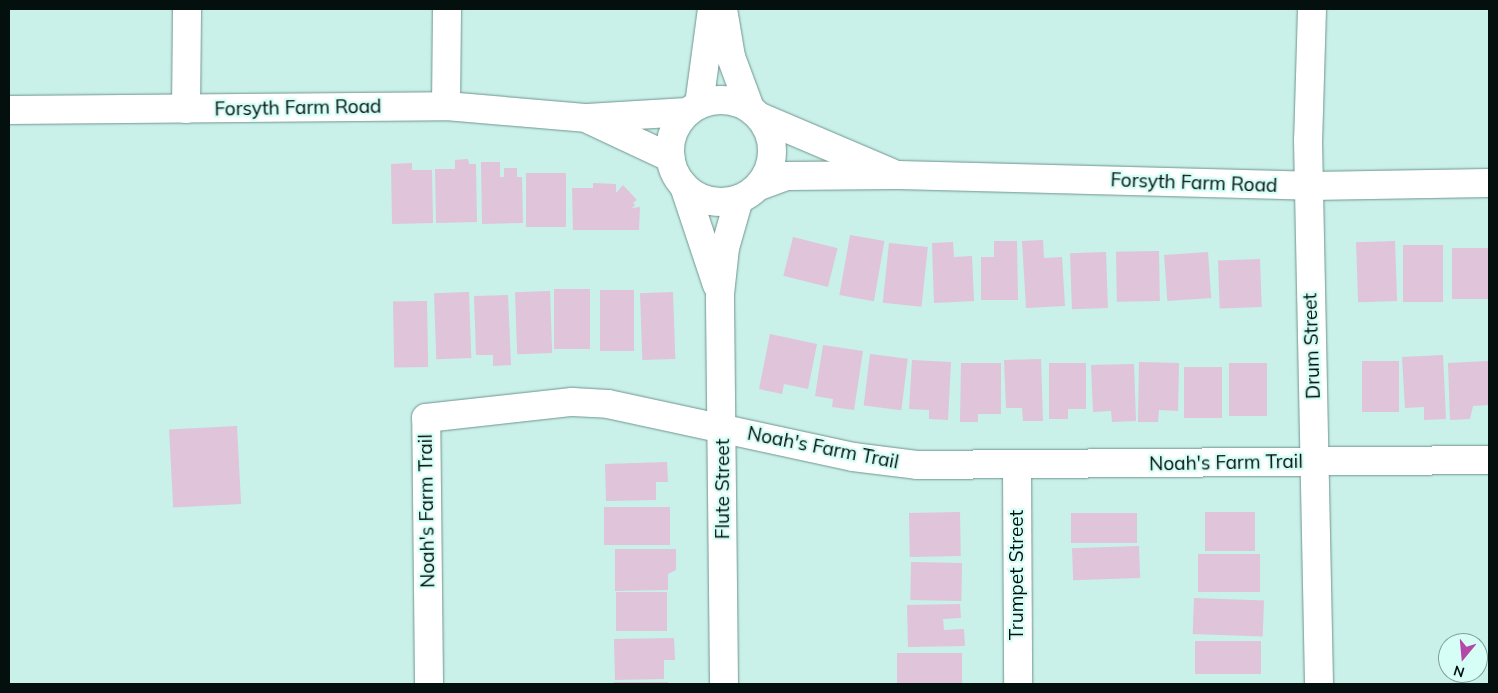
<!DOCTYPE html>
<style>
body{margin:0}
#map{position:relative;width:1498px;height:693px;overflow:hidden;background:#c9f0e9;font-family:Mulish,sans-serif}
div>[style]{position:absolute}
.building>*{inset:0;background:#dfc4da;transform-origin:0 0}
.roads{filter:drop-shadow(0 0 1px #70958e) drop-shadow(0 0 1px #70958e)}
.street>*{height:28px;margin:-14px;padding:0 14px;transform-origin:14px;border-radius:14px;background:#fff}
.street>.ring{margin:-14px;padding:0;box-sizing:content-box;background:none;border:28px solid #fff;border-radius:50%}
span{translate:-50% -50%;white-space:nowrap;text-align:center;line-height:1.15;-webkit-text-stroke:4.5px #d6fef6;paint-order:stroke}
.street-label{font-size:19px;color:#03100e}
.frame{position:absolute;inset:0;border:10px solid #03100e;pointer-events:none}
.north{position:absolute;left:1438px;top:633px;width:50px;height:50px;box-sizing:border-box;background:#d6fef6;border:1px solid #829f99;border-radius:50%;rotate:197deg;font-size:14px;font-weight:700;line-height:20px;text-align:center;color:#03100e}
.north::after{content:'';display:block;margin:auto;width:18px;height:22px;background:#b448a9;clip-path:polygon(50% 0,100% 100%,50% 72%,0 100%)}
</style>
<div id="map">
<div class="building">
<div style="clip-path:polygon(468px 159px,469px 164px,476px 164px,477px 222px,436px 223px,435px 169px,455px 169px,455px 160px)"></div>
<div style="clip-path:polygon(481px 162px,500px 162px,500px 177px,504px 177px,504px 168px,517px 168px,517px 177px,522px 177px,523px 223px,482px 224px)"></div>
<div style="clip-path:polygon(412px 163px,412px 170px,432px 170px,433px 223px,392px 224px,391px 164px)"></div>
<div style="left:526px;top:173px;width:40px;height:54px"></div>
<div style="clip-path:polygon(593px 183px,616px 184px,616px 193px,623px 185px,637px 200px,633px 203px,635px 205px,632px 208px,640px 207px,639px 230px,573px 230px,572px 188px,593px 188px)"></div>
<div style="left:850px;top:235px;width:35px;height:61px;rotate:10deg"></div>
<div style="left:793px;top:237px;width:46px;height:40px;rotate:14deg"></div>
<div style="clip-path:polygon(1043px 240px,1044px 258px,1062px 257px,1065px 306px,1026px 308px,1022px 241px)"></div>
<div style="clip-path:polygon(994px 241px,1017px 241px,1018px 300px,981px 300px,981px 257px,994px 257px)"></div>
<div style="left:1395px;top:241px;width:60px;height:39px;rotate:88deg"></div>
<div style="clip-path:polygon(953px 242px,954px 257px,972px 256px,974px 301px,934px 303px,932px 243px)"></div>
<div style="left:889px;top:243px;width:39px;height:60px;rotate:6deg"></div>
<div style="left:1403px;top:245px;width:40px;height:57px"></div>
<div style="left:1489px;top:248px;width:51px;height:37px;rotate:90deg"></div>
<div style="left:1159px;top:251px;width:50px;height:43px;rotate:89deg"></div>
<div style="left:1106px;top:252px;width:56px;height:36px;rotate:88deg"></div>
<div style="left:1208px;top:252px;width:46px;height:44px;rotate:86deg"></div>
<div style="left:1260px;top:259px;width:48px;height:42px;rotate:88deg"></div>
<div style="left:554px;top:289px;width:36px;height:60px"></div>
<div style="left:634px;top:290px;width:61px;height:34px;rotate:90deg"></div>
<div style="left:550px;top:291px;width:62px;height:35px;rotate:88deg"></div>
<div style="left:469px;top:292px;width:66px;height:35px;rotate:88deg"></div>
<div style="left:673px;top:292px;width:67px;height:33px;rotate:88deg"></div>
<div style="clip-path:polygon(508px 295px,511px 365px,493px 366px,493px 355px,476px 355px,474px 296px)"></div>
<div style="left:427px;top:301px;width:66px;height:34px;rotate:89deg"></div>
<div style="clip-path:polygon(770px 334px,817px 344px,808px 389px,784px 384px,782px 394px,759px 389px)"></div>
<div style="clip-path:polygon(823px 345px,863px 351px,854px 410px,832px 407px,833px 399px,815px 396px)"></div>
<div style="left:870px;top:354px;width:38px;height:52px;rotate:7deg"></div>
<div style="clip-path:polygon(1443px 355px,1446px 419px,1424px 420px,1424px 407px,1405px 408px,1402px 357px)"></div>
<div style="clip-path:polygon(1041px 359px,1043px 421px,1023px 421px,1022px 408px,1006px 408px,1004px 360px)"></div>
<div style="clip-path:polygon(912px 360px,951px 362px,948px 420px,929px 419px,929px 410px,909px 409px)"></div>
<div style="left:1362px;top:361px;width:37px;height:51px"></div>
<div style="clip-path:polygon(1488px 361px,1489px 405px,1473px 406px,1470px 419px,1450px 420px,1448px 363px)"></div>
<div style="clip-path:polygon(1139px 362px,1179px 363px,1178px 411px,1159px 410px,1158px 422px,1138px 422px)"></div>
<div style="clip-path:polygon(961px 363px,1001px 363px,1001px 414px,978px 414px,978px 422px,960px 422px)"></div>
<div style="clip-path:polygon(1049px 363px,1086px 363px,1086px 409px,1068px 409px,1068px 419px,1049px 419px)"></div>
<div style="left:1229px;top:363px;width:38px;height:53px"></div>
<div style="clip-path:polygon(1134px 364px,1136px 421px,1112px 422px,1111px 411px,1093px 412px,1091px 365px)"></div>
<div style="left:1184px;top:367px;width:38px;height:51px"></div>
<div style="left:237px;top:426px;width:78px;height:68px;rotate:87deg"></div>
<div style="clip-path:polygon(667px 462px,668px 482px,656px 482px,656px 500px,606px 501px,605px 464px)"></div>
<div style="left:604px;top:507px;width:66px;height:38px"></div>
<div style="left:960px;top:512px;width:44px;height:51px;rotate:89deg"></div>
<div style="left:1205px;top:512px;width:50px;height:39px"></div>
<div style="left:1137px;top:513px;width:30px;height:66px;rotate:90deg"></div>
<div style="left:1139px;top:546px;width:32px;height:67px;rotate:88deg"></div>
<div style="clip-path:polygon(615px 549px,676px 549px,676px 570px,668px 574px,668px 590px,615px 591px)"></div>
<div style="left:1260px;top:554px;width:38px;height:62px;rotate:90deg"></div>
<div style="left:911px;top:562px;width:51px;height:38px;rotate:1deg"></div>
<div style="left:616px;top:592px;width:51px;height:39px"></div>
<div style="left:1194px;top:598px;width:70px;height:36px;rotate:2deg"></div>
<div style="clip-path:polygon(960px 604px,961px 618px,943px 619px,944px 630px,964px 629px,965px 646px,908px 647px,907px 605px)"></div>
<div style="clip-path:polygon(674px 638px,675px 660px,664px 660px,664px 679px,615px 680px,614px 639px)"></div>
<div style="left:1195px;top:641px;width:66px;height:33px"></div>
<div style="left:897px;top:653px;width:65px;height:31px"></div>
<div style="left:614px;top:682px;width:54px;height:2px"></div>
</div>
<div class="roads">
<div class="street">
<div style="left:723px;top:9px;width:49px;rotate:80.5deg"></div>
<div style="left:731px;top:57px;width:54px;rotate:69.6deg"></div>
<div style="left:1312px;top:9px;width:131px;rotate:91.7deg"></div>
<div style="left:1308px;top:140px;width:544px;rotate:88.84deg"></div>
<div class="ring" style="left:670px;top:100px;width:74px;height:74px"></div>
<div style="left:699px;top:105px;width:97px;rotate:-82.3deg"></div>
<div style="left:446px;top:106px;width:97px;rotate:-89.4deg"></div>
<div style="left:186px;top:109px;width:100px;rotate:-89.4deg"></div>
<div style="left:9px;top:110px;width:437px;rotate:-0.5deg"></div>
<div style="left:446px;top:106px;width:142px;rotate:4.9deg"></div>
<div style="left:587px;top:118px;width:100px;rotate:-3.4deg"></div>
<div style="left:760px;top:117px;width:143px;rotate:23deg"></div>
<div style="left:590px;top:120px;width:89px;rotate:25.1deg"></div>
<div style="left:684px;top:186px;width:104px;rotate:71.6deg"></div>
<div style="left:759px;top:186px;width:29px;rotate:-20deg"></div>
<div style="left:786px;top:176px;width:112px;rotate:-0.5deg"></div>
<div style="left:898px;top:175px;width:413px;rotate:1.5deg"></div>
<div style="left:1311px;top:186px;width:178px;rotate:-1deg"></div>
<div style="left:1017px;top:466px;width:218px;rotate:89.7deg"></div>
<div style="left:429px;top:684px;width:266px;rotate:-90.6deg"></div>
<div style="left:426px;top:418px;width:147px;rotate:-6.3deg"></div>
<div style="left:572px;top:402px;width:36px;rotate:3deg"></div>
<div style="left:608px;top:404px;width:251px;rotate:12.2deg"></div>
<div style="left:853px;top:457px;width:64px;rotate:7.1deg"></div>
<div style="left:917px;top:465px;width:572px;rotate:-0.5deg"></div>
<div style="left:724px;top:684px;width:390px;rotate:-90.6deg"></div>
<div style="left:720px;top:294px;width:46px;rotate:-83.8deg"></div>
<div style="left:725px;top:248px;width:51px;rotate:-74.1deg"></div>
</div>
</div>
<div class="street-label">
<span style="left:298px;top:108px;rotate:-1deg">Forsyth Farm Road</span>
<span style="left:1194px;top:183px;rotate:2deg">Forsyth Farm Road</span>
<span style="left:1312px;top:346px;rotate:-92deg">Drum Street</span>
<span style="left:823px;top:448px;rotate:11deg">Noah's Farm Trail</span>
<span style="left:1226px;top:463px;rotate:-1deg">Noah's Farm Trail</span>
<span style="left:723px;top:489px;rotate:-90deg">Flute Street</span>
<span style="left:427px;top:511px;rotate:-91deg">Noah's Farm Trail</span>
<span style="left:1017px;top:575px;rotate:-90deg">Trumpet Street</span>
</div>
<div class="frame"></div>
<div class="north">N</div>
</div>
